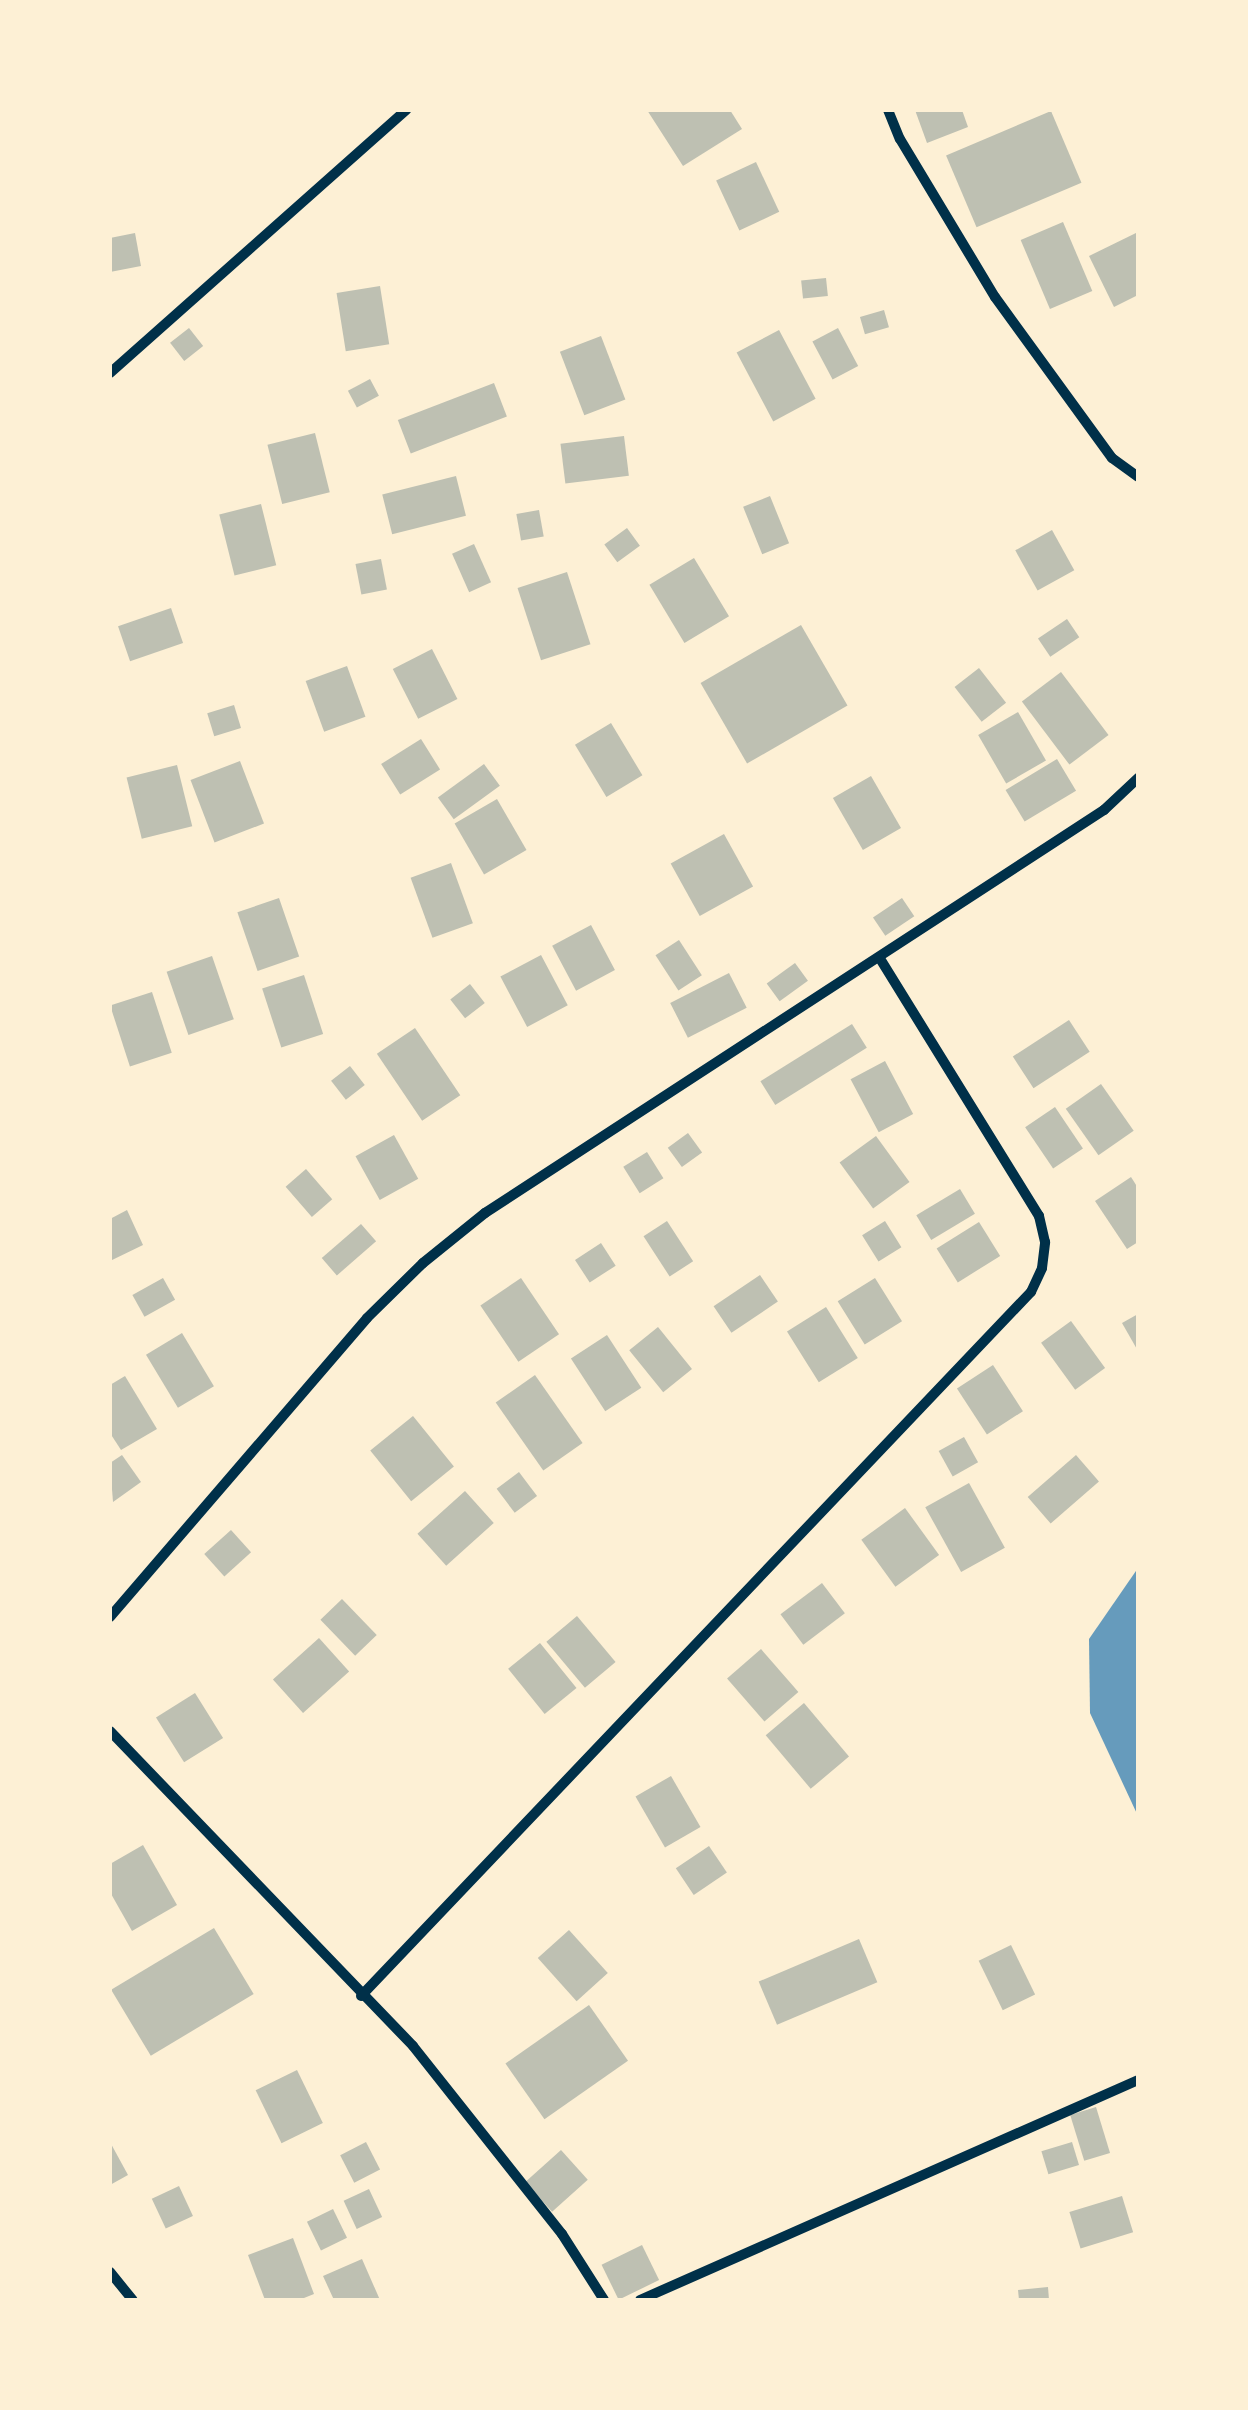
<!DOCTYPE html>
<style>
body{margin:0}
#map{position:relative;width:1248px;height:2410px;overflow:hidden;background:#fdf0d5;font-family:Arial,sans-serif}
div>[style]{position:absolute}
.water>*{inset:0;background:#669bbc}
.building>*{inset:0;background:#bec0b2;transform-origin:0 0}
.minor>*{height:10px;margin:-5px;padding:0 5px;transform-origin:5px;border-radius:5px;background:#003049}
span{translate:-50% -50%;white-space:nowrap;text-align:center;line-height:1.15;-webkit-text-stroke:8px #fdf0d5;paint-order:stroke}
.frame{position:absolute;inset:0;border:112px solid #fdf0d5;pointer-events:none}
</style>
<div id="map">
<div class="water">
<div style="clip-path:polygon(1138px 1568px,1138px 1816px,1090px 1713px,1089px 1639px)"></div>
</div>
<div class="building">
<div style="clip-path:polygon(647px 110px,730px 110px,742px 129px,683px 166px)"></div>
<div style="clip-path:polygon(915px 110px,962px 110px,968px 127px,927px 143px)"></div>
<div style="left:1051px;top:111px;width:78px;height:114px;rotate:67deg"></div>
<div style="left:756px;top:162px;width:55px;height:44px;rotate:65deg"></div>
<div style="left:1063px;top:222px;width:75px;height:46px;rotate:67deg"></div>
<div style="clip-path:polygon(1138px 232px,1138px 295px,1114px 307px,1089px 256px)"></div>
<div style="clip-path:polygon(135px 233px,141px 266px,110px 272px,110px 238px)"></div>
<div style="left:826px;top:278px;width:18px;height:25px;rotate:84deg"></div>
<div style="left:380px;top:286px;width:59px;height:44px;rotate:81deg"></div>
<div style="left:884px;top:310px;width:18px;height:25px;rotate:74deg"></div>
<div style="left:189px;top:328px;width:23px;height:24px;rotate:52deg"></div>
<div style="left:838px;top:328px;width:43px;height:29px;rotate:62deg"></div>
<div style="left:779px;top:330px;width:78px;height:48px;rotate:62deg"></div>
<div style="left:601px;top:336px;width:68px;height:44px;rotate:69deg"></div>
<div style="left:370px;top:379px;width:19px;height:25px;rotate:62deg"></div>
<div style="left:494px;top:383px;width:36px;height:103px;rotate:69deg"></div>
<div style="left:315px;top:433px;width:61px;height:49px;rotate:76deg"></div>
<div style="left:624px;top:436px;width:40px;height:64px;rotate:83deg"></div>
<div style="left:456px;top:476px;width:41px;height:76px;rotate:76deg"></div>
<div style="left:770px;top:496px;width:51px;height:29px;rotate:68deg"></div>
<div style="left:261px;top:504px;width:63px;height:43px;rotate:76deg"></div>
<div style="left:539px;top:510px;width:27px;height:23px;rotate:80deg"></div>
<div style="left:627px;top:528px;width:22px;height:28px;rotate:54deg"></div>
<div style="left:1052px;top:530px;width:46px;height:42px;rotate:61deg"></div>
<div style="left:474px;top:544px;width:42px;height:24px;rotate:66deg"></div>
<div style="left:694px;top:558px;width:68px;height:52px;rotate:59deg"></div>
<div style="left:381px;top:559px;width:31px;height:26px;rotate:79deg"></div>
<div style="left:567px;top:572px;width:76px;height:52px;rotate:72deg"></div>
<div style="left:171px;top:608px;width:37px;height:56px;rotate:71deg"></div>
<div style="left:1067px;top:619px;width:22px;height:35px;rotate:56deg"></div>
<div style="left:801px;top:625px;width:93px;height:116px;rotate:60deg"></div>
<div style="left:432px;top:649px;width:56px;height:44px;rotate:63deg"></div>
<div style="left:347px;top:666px;width:54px;height:44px;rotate:70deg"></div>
<div style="left:979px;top:668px;width:44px;height:31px;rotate:52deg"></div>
<div style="left:1061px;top:672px;width:79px;height:49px;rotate:53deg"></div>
<div style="left:234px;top:705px;width:24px;height:28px;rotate:73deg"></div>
<div style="left:1018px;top:712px;width:56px;height:46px;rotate:60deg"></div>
<div style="left:611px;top:723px;width:61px;height:42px;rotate:59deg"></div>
<div style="left:421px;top:739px;width:36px;height:47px;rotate:58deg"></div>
<div style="left:1057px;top:759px;width:37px;height:60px;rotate:59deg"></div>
<div style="left:240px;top:761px;width:67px;height:53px;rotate:69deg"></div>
<div style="left:484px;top:764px;width:27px;height:57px;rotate:54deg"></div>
<div style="left:177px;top:765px;width:63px;height:52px;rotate:76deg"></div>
<div style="left:871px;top:776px;width:60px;height:44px;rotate:60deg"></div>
<div style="left:497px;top:799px;width:59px;height:49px;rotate:60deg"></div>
<div style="left:724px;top:834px;width:60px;height:61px;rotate:61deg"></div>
<div style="left:451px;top:863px;width:64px;height:43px;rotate:70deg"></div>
<div style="left:279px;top:898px;width:62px;height:44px;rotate:71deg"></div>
<div style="left:902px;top:898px;width:22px;height:35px;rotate:56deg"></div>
<div style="left:591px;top:925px;width:51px;height:44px;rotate:62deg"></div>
<div style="left:679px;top:940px;width:42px;height:28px;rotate:57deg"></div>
<div style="left:541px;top:955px;width:57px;height:46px;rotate:62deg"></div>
<div style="left:212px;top:956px;width:67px;height:48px;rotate:71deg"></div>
<div style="left:795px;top:963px;width:22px;height:35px;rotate:54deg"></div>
<div style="left:729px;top:973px;width:39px;height:66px;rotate:63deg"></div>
<div style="left:304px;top:975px;width:62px;height:44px;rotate:72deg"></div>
<div style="left:470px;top:984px;width:24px;height:25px;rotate:52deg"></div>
<div style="left:152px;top:992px;width:64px;height:44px;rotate:72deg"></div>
<div style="left:1069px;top:1020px;width:38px;height:67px;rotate:57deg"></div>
<div style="left:852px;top:1024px;width:28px;height:108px;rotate:58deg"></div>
<div style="left:415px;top:1028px;width:81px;height:46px;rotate:56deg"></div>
<div style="left:885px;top:1061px;width:60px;height:39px;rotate:62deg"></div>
<div style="left:350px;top:1066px;width:24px;height:24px;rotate:52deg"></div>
<div style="left:1101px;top:1084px;width:57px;height:43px;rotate:55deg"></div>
<div style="left:1055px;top:1107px;width:50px;height:36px;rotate:56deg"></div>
<div style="left:688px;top:1133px;width:24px;height:25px;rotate:54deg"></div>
<div style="left:394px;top:1135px;width:50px;height:44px;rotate:61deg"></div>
<div style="left:876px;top:1136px;width:57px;height:45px;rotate:54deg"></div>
<div style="left:647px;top:1152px;width:31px;height:28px;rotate:58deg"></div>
<div style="left:306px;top:1169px;width:40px;height:27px;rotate:49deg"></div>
<div style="clip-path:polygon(1131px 1177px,1138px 1188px,1138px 1242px,1127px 1249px,1095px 1201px)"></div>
<div style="left:960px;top:1189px;width:29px;height:51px;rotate:59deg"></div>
<div style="clip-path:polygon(127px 1210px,143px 1245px,110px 1261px,110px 1219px)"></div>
<div style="left:667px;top:1221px;width:48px;height:28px;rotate:57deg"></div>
<div style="left:885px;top:1221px;width:31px;height:27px;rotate:58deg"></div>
<div style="left:979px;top:1222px;width:40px;height:50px;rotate:58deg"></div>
<div style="left:361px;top:1224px;width:23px;height:52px;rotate:49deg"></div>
<div style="left:601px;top:1243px;width:27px;height:31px;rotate:57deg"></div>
<div style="left:760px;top:1275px;width:32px;height:56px;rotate:56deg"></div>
<div style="left:163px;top:1278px;width:25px;height:35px;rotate:61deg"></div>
<div style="left:521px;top:1278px;width:68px;height:49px;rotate:56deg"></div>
<div style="left:875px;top:1278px;width:51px;height:44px;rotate:58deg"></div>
<div style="left:826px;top:1307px;width:60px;height:46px;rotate:58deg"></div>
<div style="clip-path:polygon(1138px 1314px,1138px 1351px,1122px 1323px)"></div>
<div style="left:1071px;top:1321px;width:58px;height:37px;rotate:54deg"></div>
<div style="left:658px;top:1327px;width:54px;height:37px;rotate:51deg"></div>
<div style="left:182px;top:1333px;width:62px;height:42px;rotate:59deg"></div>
<div style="left:607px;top:1335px;width:63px;height:43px;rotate:57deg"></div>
<div style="left:993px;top:1365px;width:55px;height:43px;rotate:57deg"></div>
<div style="left:535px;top:1375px;width:83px;height:48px;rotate:55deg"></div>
<div style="clip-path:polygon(125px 1376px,157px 1429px,121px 1450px,110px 1433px,110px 1385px)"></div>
<div style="left:413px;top:1416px;width:65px;height:55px;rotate:51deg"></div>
<div style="left:964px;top:1437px;width:29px;height:29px;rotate:61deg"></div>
<div style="clip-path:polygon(122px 1455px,141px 1482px,113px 1502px,110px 1463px)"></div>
<div style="left:1076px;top:1455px;width:35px;height:64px;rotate:49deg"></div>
<div style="left:519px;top:1472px;width:30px;height:28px;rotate:53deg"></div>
<div style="left:969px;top:1483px;width:74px;height:50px;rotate:61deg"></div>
<div style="left:465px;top:1491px;width:43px;height:64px;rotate:48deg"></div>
<div style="left:905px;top:1508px;width:58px;height:54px;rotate:54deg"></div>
<div style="left:231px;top:1530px;width:30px;height:36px;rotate:48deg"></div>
<div style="left:822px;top:1583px;width:38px;height:52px;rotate:53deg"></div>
<div style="left:342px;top:1599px;width:50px;height:30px;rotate:46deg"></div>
<div style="left:577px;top:1616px;width:60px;height:40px;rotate:50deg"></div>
<div style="left:319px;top:1638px;width:45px;height:62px;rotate:48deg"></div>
<div style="left:540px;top:1643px;width:58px;height:41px;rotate:51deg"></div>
<div style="left:761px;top:1649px;width:57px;height:45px;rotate:49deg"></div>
<div style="left:195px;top:1693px;width:53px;height:46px;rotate:58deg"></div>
<div style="left:804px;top:1703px;width:70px;height:50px;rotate:50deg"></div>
<div style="left:671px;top:1776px;width:59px;height:41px;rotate:60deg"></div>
<div style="clip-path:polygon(143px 1845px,177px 1905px,132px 1931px,110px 1892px,110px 1864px)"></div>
<div style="left:709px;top:1846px;width:32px;height:40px;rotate:56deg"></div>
<div style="left:214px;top:1928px;width:77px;height:120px;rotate:59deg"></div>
<div style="left:569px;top:1930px;width:58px;height:42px;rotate:48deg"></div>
<div style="left:859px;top:1939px;width:47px;height:109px;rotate:67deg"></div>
<div style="left:1011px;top:1945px;width:55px;height:36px;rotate:64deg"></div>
<div style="left:589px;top:2005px;width:68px;height:102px;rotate:55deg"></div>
<div style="left:297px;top:2070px;width:59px;height:46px;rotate:64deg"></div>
<div style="left:1096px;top:2107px;width:48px;height:27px;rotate:73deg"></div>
<div style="clip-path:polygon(110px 2142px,128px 2175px,110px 2185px)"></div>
<div style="left:366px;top:2142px;width:31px;height:29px;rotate:63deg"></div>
<div style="left:1072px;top:2142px;width:24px;height:32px;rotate:73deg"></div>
<div style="left:561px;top:2150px;width:40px;height:48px;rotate:48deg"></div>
<div style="left:179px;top:2186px;width:33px;height:30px;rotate:65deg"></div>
<div style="left:369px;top:2189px;width:31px;height:28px;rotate:65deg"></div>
<div style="left:1122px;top:2196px;width:38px;height:55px;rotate:73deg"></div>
<div style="left:333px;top:2209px;width:32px;height:29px;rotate:64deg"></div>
<div style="clip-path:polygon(293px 2238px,314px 2294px,299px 2300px,265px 2300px,248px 2255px)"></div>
<div style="left:642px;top:2245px;width:39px;height:45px;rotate:64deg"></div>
<div style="clip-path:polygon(362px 2259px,380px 2300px,334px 2300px,323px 2276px)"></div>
<div style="clip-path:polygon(1048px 2287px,1049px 2300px,1019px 2300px,1018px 2290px)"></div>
</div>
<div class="minor">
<div style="left:888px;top:110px;width:31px;rotate:68deg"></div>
<div style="left:900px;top:139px;width:184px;rotate:59deg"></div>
<div style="left:995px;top:297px;width:199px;rotate:54deg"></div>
<div style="left:1112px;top:458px;width:32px;rotate:36deg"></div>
<div style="left:110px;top:373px;width:396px;rotate:-41.6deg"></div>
<div style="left:110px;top:1617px;width:394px;rotate:-49.3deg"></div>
<div style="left:367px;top:1318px;width:78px;rotate:-44.5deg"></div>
<div style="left:423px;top:1263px;width:80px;rotate:-38.9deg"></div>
<div style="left:485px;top:1213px;width:739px;rotate:-33.07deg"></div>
<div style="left:1104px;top:810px;width:47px;rotate:-43.3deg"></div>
<div style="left:110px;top:1731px;width:437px;rotate:46.1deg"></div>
<div style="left:413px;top:2046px;width:240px;rotate:51.6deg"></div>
<div style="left:562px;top:2234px;width:78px;rotate:57.5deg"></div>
<div style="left:361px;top:1996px;width:972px;rotate:-46.42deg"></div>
<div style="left:1031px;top:1292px;width:26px;rotate:-65deg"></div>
<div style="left:1042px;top:1268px;width:26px;rotate:-83deg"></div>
<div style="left:1045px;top:1242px;width:27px;rotate:-103deg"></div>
<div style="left:1039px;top:1216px;width:304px;rotate:-121.7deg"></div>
<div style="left:110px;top:2272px;width:36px;rotate:51deg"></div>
<div style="left:640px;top:2300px;width:544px;rotate:-23.83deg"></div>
</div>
<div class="frame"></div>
</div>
